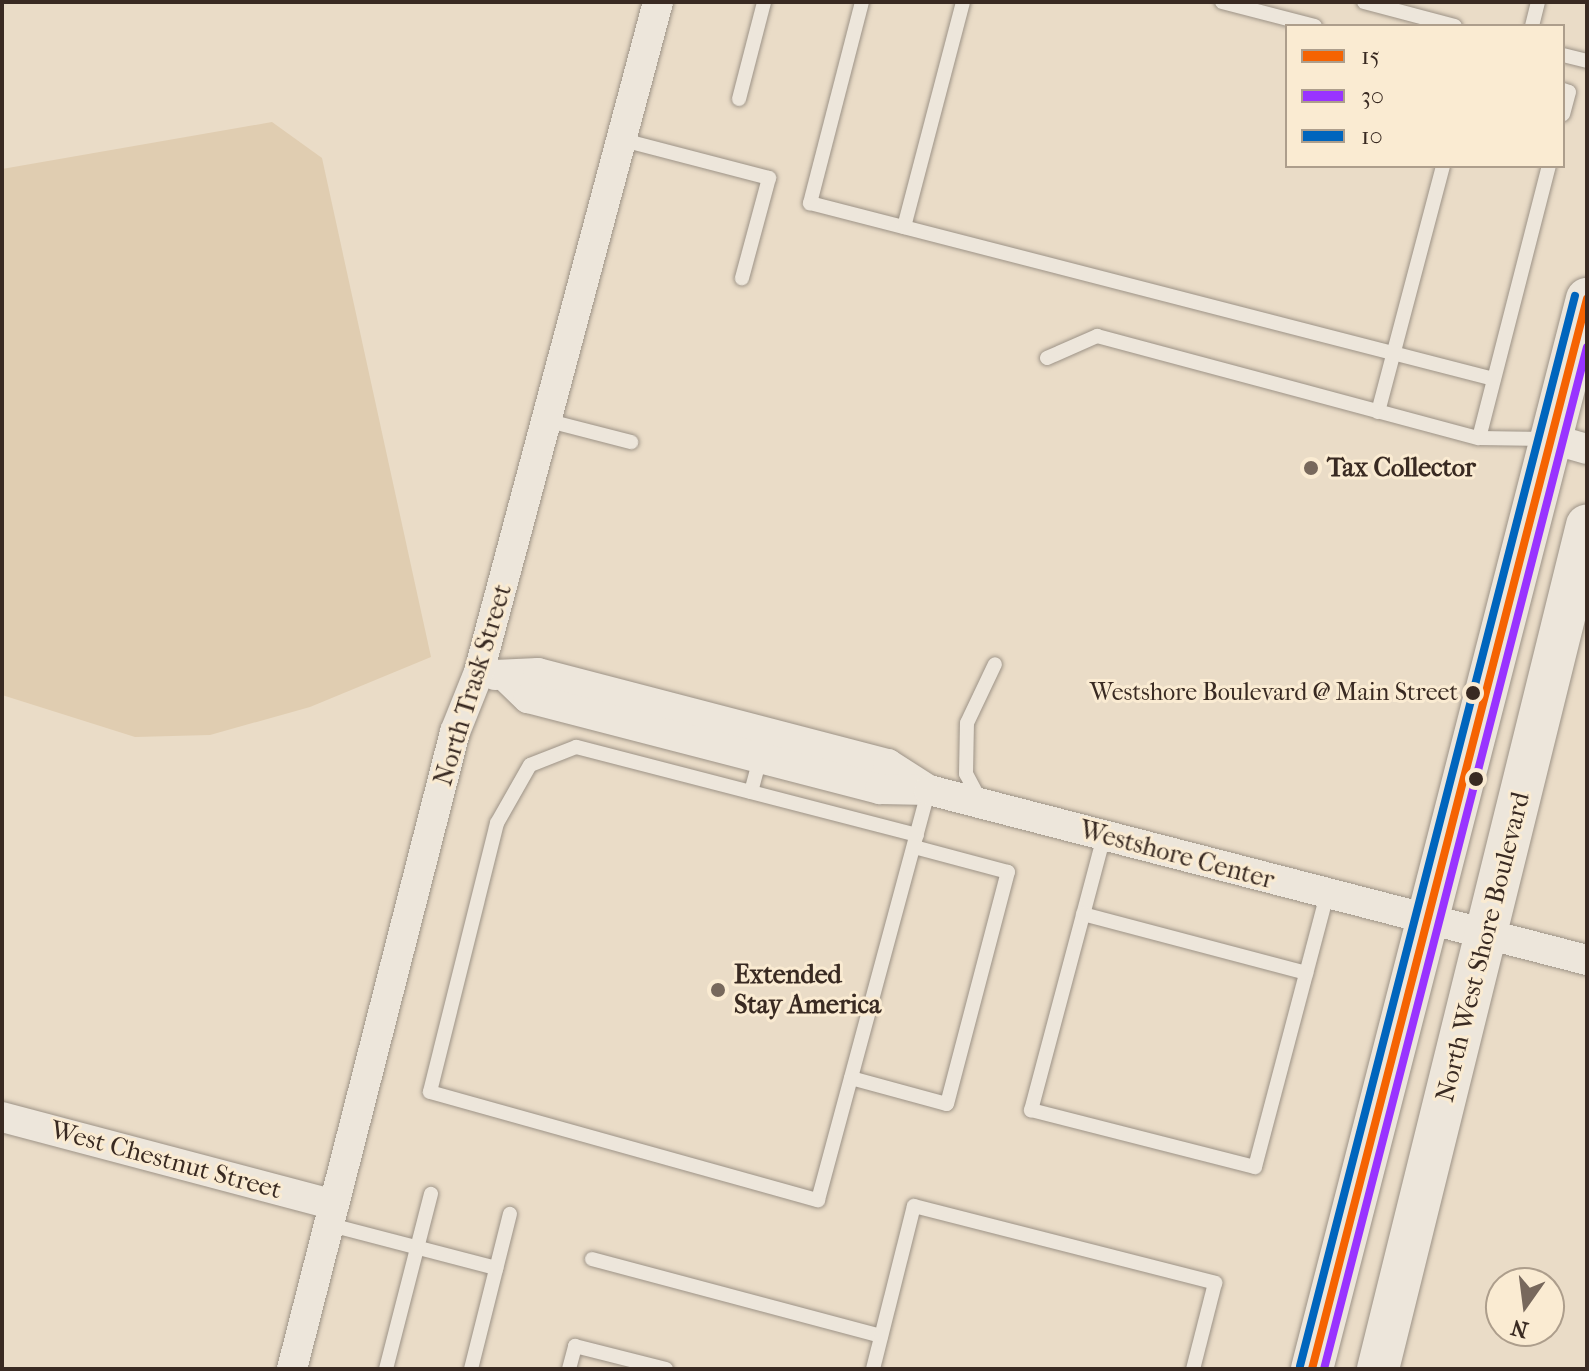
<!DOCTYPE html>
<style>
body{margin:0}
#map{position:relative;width:1589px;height:1371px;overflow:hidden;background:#eadcc7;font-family:"IM FELL French Canon",serif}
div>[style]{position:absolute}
.green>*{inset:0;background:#e0cdb1}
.roads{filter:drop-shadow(0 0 2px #9d9387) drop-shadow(0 0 2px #9d9387)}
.service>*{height:14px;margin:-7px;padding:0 7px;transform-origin:7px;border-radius:7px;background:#ede6db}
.minor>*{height:30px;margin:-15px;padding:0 15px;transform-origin:15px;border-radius:15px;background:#ede6db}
.secondary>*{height:42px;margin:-21px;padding:0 21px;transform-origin:21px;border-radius:21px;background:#ede6db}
.bus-1>*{height:8px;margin:-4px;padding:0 4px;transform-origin:4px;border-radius:4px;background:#f56302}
.bus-2>*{height:8px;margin:-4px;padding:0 4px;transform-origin:4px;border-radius:4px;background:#93f}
.bus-3>*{height:8px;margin:-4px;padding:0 4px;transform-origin:4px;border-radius:4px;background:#0065bd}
.dots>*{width:22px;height:22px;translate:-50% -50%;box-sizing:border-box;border:4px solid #faebd2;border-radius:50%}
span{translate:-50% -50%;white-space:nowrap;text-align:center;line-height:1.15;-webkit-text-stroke:6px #faebd2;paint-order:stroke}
.bus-label{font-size:24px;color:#392a22}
.right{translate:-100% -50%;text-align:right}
.poi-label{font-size:26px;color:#392a22;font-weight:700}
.left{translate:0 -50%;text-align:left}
.street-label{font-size:26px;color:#392a22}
.frame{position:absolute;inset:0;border:4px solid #392a22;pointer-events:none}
.legend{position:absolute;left:1285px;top:24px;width:280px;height:144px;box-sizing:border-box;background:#faebd2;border:2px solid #ad9e8c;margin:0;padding:10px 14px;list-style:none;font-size:24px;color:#392a22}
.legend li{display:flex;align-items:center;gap:16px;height:40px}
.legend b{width:40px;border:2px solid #ad9e8c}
.north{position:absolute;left:1485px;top:1267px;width:80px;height:80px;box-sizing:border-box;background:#faebd2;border:2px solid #ad9e8c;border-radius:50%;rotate:194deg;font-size:22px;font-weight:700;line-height:32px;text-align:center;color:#392a22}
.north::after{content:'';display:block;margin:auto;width:28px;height:36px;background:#77685c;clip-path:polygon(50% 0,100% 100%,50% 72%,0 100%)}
</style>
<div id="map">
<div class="green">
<div style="clip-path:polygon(272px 122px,322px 158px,431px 657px,310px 707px,210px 735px,135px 737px,2px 695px,2px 169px)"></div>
</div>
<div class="roads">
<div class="service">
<div style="left:862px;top:2px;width:208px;rotate:104.5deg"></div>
<div style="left:810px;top:203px;width:706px;rotate:14.43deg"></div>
<div style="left:1222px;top:2px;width:96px;rotate:14.5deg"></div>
<div style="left:1364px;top:2px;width:94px;rotate:14.8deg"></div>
<div style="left:1532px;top:26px;width:25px;rotate:-76deg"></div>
<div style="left:1563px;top:55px;width:25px;rotate:14deg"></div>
<div style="left:1563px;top:90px;width:6px;rotate:18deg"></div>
<div style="left:1569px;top:92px;width:23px;rotate:105deg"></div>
<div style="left:739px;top:99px;width:100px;rotate:-75.5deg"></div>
<div style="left:623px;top:140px;width:151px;rotate:14.6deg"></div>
<div style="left:769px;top:178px;width:104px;rotate:105.1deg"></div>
<div style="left:904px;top:227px;width:233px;rotate:-75.3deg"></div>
<div style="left:1047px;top:358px;width:55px;rotate:-23.7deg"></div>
<div style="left:1097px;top:336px;width:395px;rotate:15deg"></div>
<div style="left:1479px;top:438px;width:66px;rotate:0.9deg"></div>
<div style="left:1378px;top:412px;width:254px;rotate:-75.2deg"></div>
<div style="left:549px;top:421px;width:85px;rotate:14.4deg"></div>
<div style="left:1479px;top:438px;width:281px;rotate:-75.6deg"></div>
<div style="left:751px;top:792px;width:35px;rotate:-75deg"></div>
<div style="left:980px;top:800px;width:30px;rotate:-118deg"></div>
<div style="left:966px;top:774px;width:51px;rotate:-88.9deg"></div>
<div style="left:967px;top:723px;width:65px;rotate:-64.6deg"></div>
<div style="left:917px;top:835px;width:352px;rotate:-165.5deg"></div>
<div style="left:576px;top:747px;width:49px;rotate:158.6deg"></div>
<div style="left:530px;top:765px;width:67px;rotate:119.6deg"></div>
<div style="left:497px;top:823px;width:277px;rotate:104deg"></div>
<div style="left:430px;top:1092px;width:403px;rotate:15.6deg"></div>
<div style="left:818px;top:1200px;width:425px;rotate:-74.9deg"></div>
<div style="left:1104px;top:836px;width:284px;rotate:104.9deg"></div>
<div style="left:1031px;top:1110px;width:231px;rotate:14.3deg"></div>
<div style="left:1255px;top:1167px;width:282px;rotate:-75.2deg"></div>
<div style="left:1083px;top:914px;width:231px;rotate:14.8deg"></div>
<div style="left:851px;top:1078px;width:99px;rotate:15.2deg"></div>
<div style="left:947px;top:1104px;width:240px;rotate:-75.3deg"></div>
<div style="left:1008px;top:872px;width:97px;rotate:-165.1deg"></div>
<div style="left:327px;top:1224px;width:175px;rotate:14.6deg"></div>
<div style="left:592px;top:1259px;width:299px;rotate:14.9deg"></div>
<div style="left:386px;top:1369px;width:181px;rotate:-75.6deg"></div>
<div style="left:471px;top:1369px;width:160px;rotate:-75.9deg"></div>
<div style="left:569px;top:1369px;width:24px;rotate:-75deg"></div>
<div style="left:575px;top:1346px;width:94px;rotate:14.2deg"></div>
<div style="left:873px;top:1369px;width:168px;rotate:-75.9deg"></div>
<div style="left:914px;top:1206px;width:311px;rotate:14.3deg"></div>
<div style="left:1215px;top:1283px;width:89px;rotate:104.3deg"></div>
</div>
<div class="minor">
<div style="left:1552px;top:439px;width:36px;rotate:16deg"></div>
<div style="left:495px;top:675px;width:43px;rotate:-2.7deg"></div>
<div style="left:538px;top:673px;width:362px;rotate:14.6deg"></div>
<div style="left:888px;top:764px;width:46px;rotate:32.7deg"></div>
<div style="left:507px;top:678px;width:29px;rotate:44deg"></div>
<div style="left:528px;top:698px;width:364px;rotate:14.5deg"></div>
<div style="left:880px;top:789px;width:49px;rotate:1.2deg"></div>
<div style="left:929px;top:790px;width:680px;rotate:14.49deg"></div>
<div style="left:2px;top:1117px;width:340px;rotate:14.8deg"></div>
<div style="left:292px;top:1369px;width:658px;rotate:-75.65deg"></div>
<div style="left:455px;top:732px;width:65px;rotate:-68.2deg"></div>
<div style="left:479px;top:672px;width:693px;rotate:-75.04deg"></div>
</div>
<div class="secondary">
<div style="left:1312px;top:1369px;width:1105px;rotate:-75.59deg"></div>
<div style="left:1378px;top:1369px;width:869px;rotate:-76.09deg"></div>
</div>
</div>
<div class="bus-1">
<div style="left:1312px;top:1369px;width:1105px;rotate:-75.59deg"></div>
</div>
<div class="bus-2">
<div style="left:1324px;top:1369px;width:1055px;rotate:-75.57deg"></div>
</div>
<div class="bus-3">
<div style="left:1300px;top:1366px;width:1105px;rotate:-75.59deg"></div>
</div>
<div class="dots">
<div style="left:1311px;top:468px;background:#77685c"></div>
<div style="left:1473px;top:693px;background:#392a22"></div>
<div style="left:1476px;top:779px;background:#392a22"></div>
<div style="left:718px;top:990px;background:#77685c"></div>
</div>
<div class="bus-label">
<span class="right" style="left:1458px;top:693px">Westshore Boulevard @ Main Street</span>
</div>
<div class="poi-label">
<span class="left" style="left:1327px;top:468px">Tax Collector</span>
<span class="left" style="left:734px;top:990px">Extended<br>Stay America</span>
</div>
<div class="street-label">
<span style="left:473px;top:685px;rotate:-73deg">North Trask Street</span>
<span style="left:1177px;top:855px;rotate:15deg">Westshore Center</span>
<span style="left:1483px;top:947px;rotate:-76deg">North West Shore Boulevard</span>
<span style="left:166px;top:1160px;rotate:15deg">West Chestnut Street</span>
</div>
<div class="frame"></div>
<ul class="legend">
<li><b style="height:10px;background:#f56302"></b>15</li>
<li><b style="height:10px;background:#93f"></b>30</li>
<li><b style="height:10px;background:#0065bd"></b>10</li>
</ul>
<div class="north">N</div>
</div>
